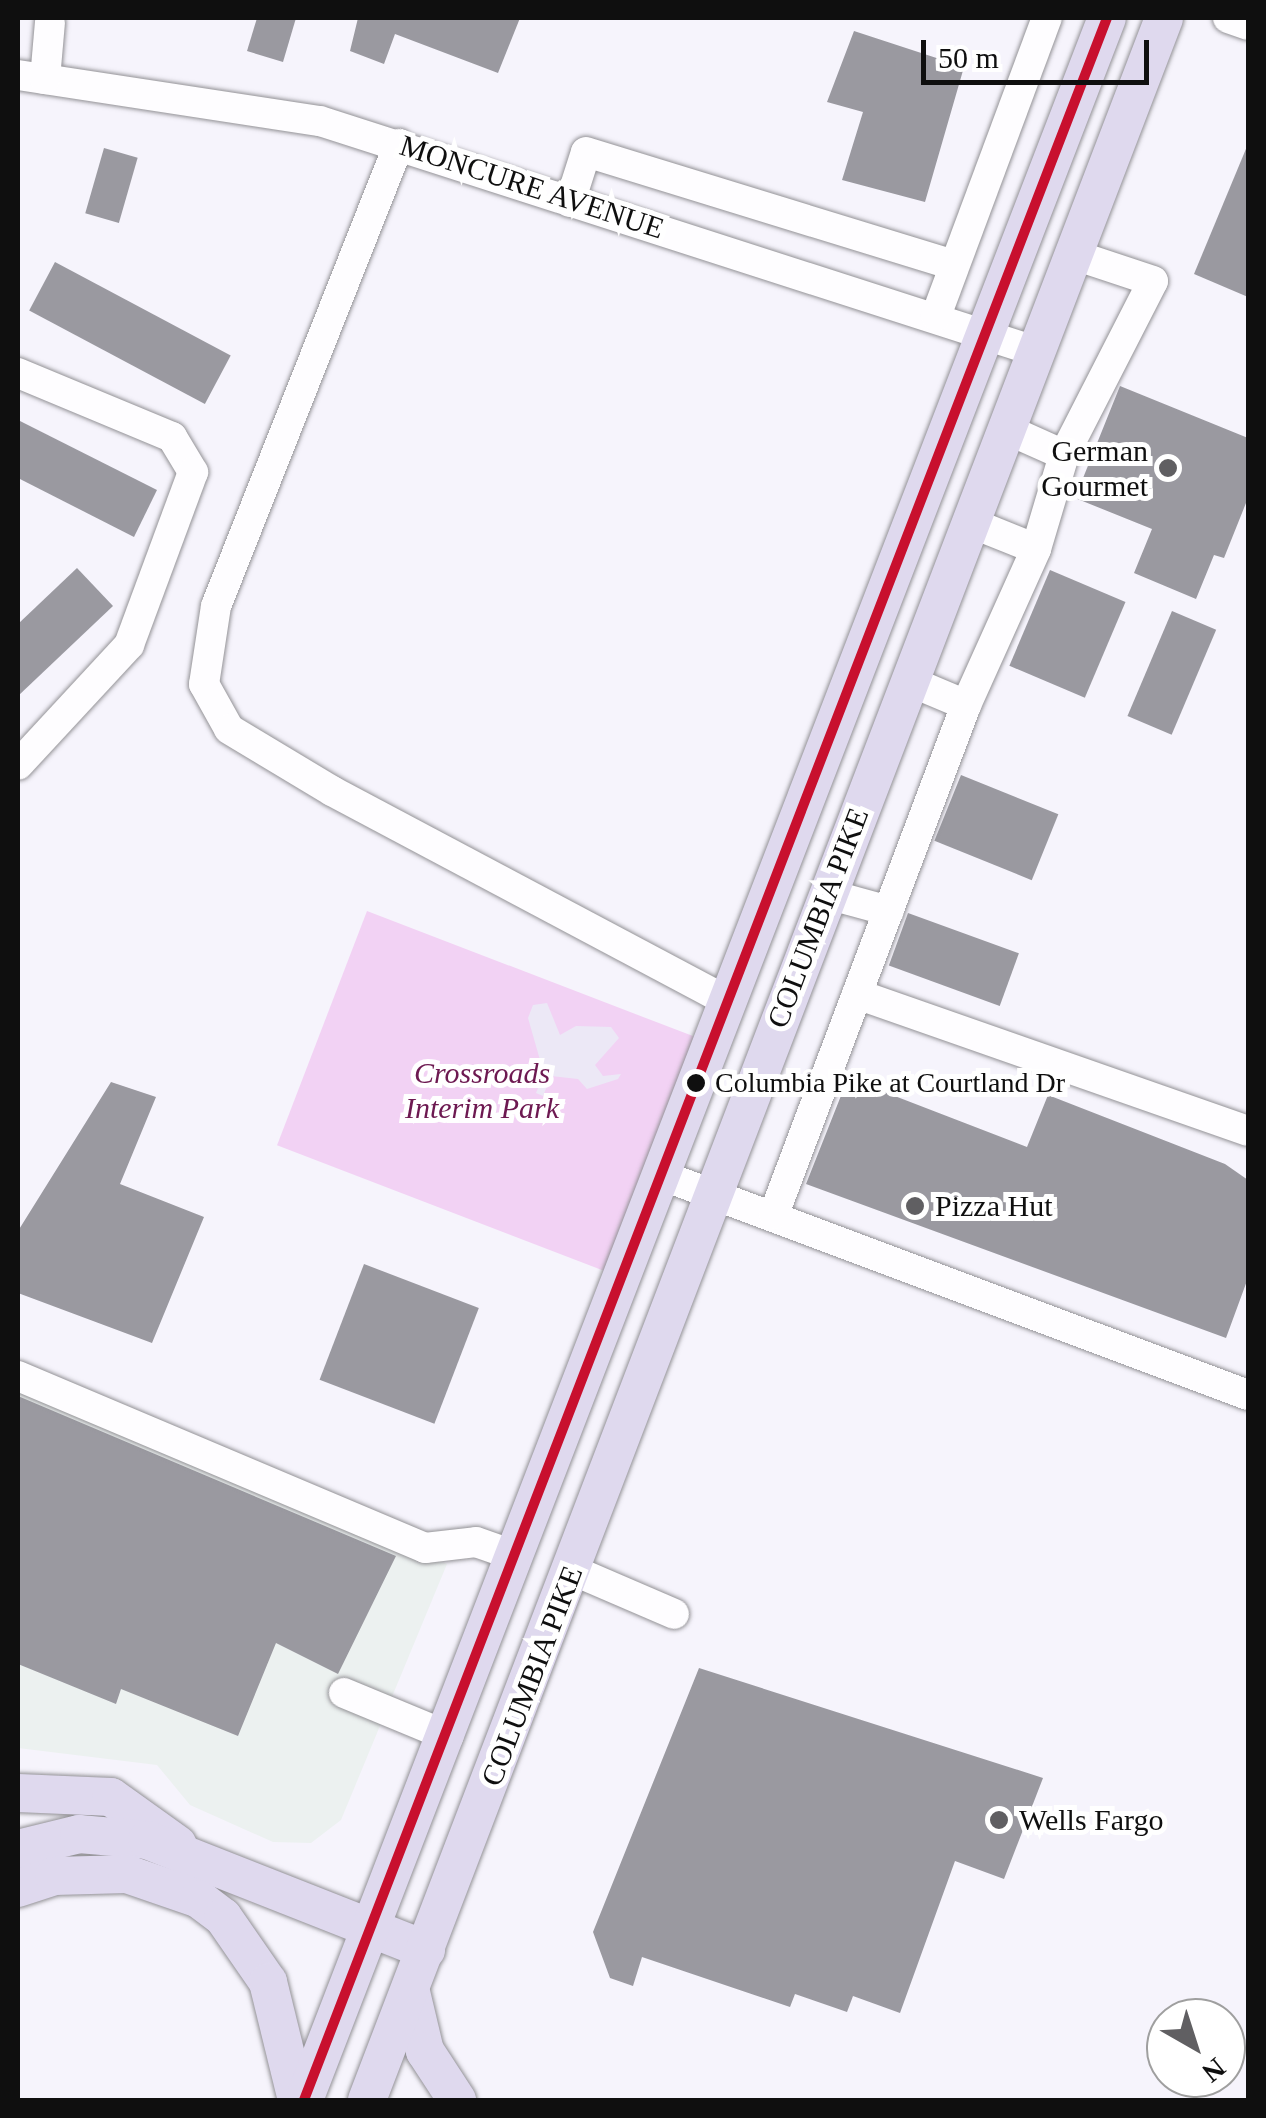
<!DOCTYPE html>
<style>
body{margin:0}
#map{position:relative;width:1266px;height:2118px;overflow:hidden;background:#f6f4fc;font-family:Georgia,serif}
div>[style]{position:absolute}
.industrial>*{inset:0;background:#ecf1f0}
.green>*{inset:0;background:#f2d2f4;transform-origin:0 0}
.plaza>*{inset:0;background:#ece8f6}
.building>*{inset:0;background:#9a99a0;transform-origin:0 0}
.roads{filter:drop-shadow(0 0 2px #939296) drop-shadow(0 0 2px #939296)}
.minor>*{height:30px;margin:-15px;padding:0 15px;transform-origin:15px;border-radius:15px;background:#fefdff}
.major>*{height:38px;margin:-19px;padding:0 19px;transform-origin:19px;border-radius:19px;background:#dfd9ee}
.bus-1>*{height:10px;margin:-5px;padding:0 5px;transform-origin:5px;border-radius:5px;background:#c8102e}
.dots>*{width:28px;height:28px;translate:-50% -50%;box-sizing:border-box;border:5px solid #fff;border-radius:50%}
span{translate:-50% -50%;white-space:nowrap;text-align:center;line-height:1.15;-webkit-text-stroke:10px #fff;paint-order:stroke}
.bus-label{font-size:28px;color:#0f0f0f}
.left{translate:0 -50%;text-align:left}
.street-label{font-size:30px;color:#0f0f0f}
.poi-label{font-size:30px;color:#0f0f0f}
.right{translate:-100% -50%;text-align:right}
.park-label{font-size:30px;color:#6d1951;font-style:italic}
.frame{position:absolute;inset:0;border:20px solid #0f0f0f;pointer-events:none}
.north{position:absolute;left:1146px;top:1998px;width:100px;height:100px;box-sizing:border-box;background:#fff;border:2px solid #9f9f9f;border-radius:50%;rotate:141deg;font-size:28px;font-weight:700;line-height:40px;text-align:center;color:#0f0f0f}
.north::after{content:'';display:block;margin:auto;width:35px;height:45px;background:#605f62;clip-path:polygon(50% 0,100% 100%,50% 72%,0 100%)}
.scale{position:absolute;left:921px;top:40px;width:228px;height:45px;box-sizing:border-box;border:5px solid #0f0f0f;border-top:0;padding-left:12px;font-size:30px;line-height:35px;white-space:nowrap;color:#0f0f0f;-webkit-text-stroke:8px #fff;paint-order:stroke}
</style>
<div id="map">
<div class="industrial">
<div style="clip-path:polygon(18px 1384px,447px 1564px,341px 1820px,311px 1843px,273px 1842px,190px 1805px,157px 1765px,18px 1748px)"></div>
</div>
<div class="green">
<div style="left:367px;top:911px;width:354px;height:251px;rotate:21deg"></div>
</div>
<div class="plaza">
<div style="clip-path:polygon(547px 1003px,560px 1035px,576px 1026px,611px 1027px,619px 1038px,595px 1065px,603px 1076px,621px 1074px,618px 1079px,587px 1089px,578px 1079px,551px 1076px,543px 1096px,536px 1093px,544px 1074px,528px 1018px,533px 1005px)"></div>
</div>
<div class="building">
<div style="clip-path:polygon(257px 18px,296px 18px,283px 62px,247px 51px)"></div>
<div style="clip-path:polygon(358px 18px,520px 18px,498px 73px,395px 34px,384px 64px,350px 51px)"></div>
<div style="clip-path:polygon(854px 31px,964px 67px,925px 202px,842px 180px,863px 112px,827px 102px)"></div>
<div style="clip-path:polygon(1248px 144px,1248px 297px,1194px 274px)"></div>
<div style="left:104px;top:148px;width:35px;height:68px;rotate:16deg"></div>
<div style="left:55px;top:262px;width:199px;height:55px;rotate:28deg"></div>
<div style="clip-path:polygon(1120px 386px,1248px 438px,1248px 498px,1224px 558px,1214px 555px,1196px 599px,1134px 573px,1152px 529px,1075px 498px)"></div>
<div style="clip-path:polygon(18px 420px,157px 490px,134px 537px,18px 478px)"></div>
<div style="clip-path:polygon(77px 568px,113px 606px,18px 696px,18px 624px)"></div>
<div style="left:1050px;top:570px;width:82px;height:104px;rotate:23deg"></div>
<div style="left:1172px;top:611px;width:48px;height:114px;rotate:23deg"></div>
<div style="left:961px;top:775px;width:105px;height:71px;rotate:22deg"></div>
<div style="left:908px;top:913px;width:118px;height:56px;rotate:20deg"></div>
<div style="clip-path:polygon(848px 1078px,1027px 1147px,1048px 1095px,1225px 1164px,1248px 1180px,1248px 1278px,1226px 1338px,806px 1184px)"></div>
<div style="clip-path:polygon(111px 1082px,156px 1097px,120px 1184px,204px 1217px,152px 1343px,18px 1293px,18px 1231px)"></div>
<div style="left:364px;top:1264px;width:123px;height:124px;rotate:21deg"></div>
<div style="clip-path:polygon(18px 1396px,396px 1556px,338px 1674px,276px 1643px,238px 1736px,121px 1689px,116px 1704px,18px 1664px)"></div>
<div style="clip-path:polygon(699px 1668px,1043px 1778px,1004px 1879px,955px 1861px,900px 2013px,853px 1996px,847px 2012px,795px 1994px,790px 2007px,642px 1957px,633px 1986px,610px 1978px,593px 1932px)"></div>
</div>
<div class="roads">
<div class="minor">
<div style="left:1228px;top:18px;width:21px;rotate:19deg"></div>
<div style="left:18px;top:75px;width:305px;rotate:8.7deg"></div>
<div style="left:320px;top:121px;width:751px;rotate:17.83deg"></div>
<div style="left:45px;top:79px;width:57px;rotate:-85deg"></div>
<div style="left:399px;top:144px;width:497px;rotate:111.6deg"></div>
<div style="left:216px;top:606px;width:79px;rotate:98.7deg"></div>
<div style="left:204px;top:684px;width:51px;rotate:60.9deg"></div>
<div style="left:229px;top:729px;width:120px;rotate:31deg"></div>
<div style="left:332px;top:791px;width:449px;rotate:28deg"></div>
<div style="left:570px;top:202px;width:52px;rotate:-72.3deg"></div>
<div style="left:586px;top:152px;width:385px;rotate:17.1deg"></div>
<div style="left:936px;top:316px;width:318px;rotate:-69.6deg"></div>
<div style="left:18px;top:373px;width:167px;rotate:22.6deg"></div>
<div style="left:172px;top:437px;width:41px;rotate:59deg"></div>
<div style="left:193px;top:472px;width:184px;rotate:110.3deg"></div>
<div style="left:129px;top:645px;width:163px;rotate:132.8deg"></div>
<div style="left:1006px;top:429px;width:64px;rotate:24.1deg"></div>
<div style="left:969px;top:522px;width:72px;rotate:21.9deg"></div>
<div style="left:909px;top:681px;width:62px;rotate:22.8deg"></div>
<div style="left:827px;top:894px;width:64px;rotate:15.3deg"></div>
<div style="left:857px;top:994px;width:414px;rotate:19.3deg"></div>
<div style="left:661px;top:1175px;width:627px;rotate:20.55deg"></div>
<div style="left:774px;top:1214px;width:544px;rotate:-69.33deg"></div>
<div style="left:966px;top:705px;width:171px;rotate:-65.8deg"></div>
<div style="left:1036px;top:549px;width:98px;rotate:-73.4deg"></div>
<div style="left:1064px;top:455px;width:195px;rotate:-62.9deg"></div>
<div style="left:1153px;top:281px;width:85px;rotate:-161.6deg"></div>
<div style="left:18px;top:1376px;width:442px;rotate:22.9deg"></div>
<div style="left:425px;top:1548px;width:51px;rotate:-6.7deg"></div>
<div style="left:476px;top:1542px;width:42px;rotate:19.3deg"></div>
<div style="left:572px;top:1570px;width:111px;rotate:23.3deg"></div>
<div style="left:344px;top:1693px;width:113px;rotate:22.5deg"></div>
</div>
<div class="major">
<div style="left:18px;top:1793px;width:93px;rotate:2.5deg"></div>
<div style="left:111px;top:1797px;width:82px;rotate:35.6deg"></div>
<div style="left:18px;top:1849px;width:63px;rotate:-13.8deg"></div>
<div style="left:79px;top:1834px;width:68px;rotate:5deg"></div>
<div style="left:147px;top:1840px;width:300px;rotate:21.5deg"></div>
<div style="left:18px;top:1888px;width:38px;rotate:-18deg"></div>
<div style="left:54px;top:1876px;width:73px;rotate:-1.6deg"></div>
<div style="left:127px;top:1874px;width:76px;rotate:19.1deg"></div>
<div style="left:199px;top:1899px;width:30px;rotate:37deg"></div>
<div style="left:223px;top:1917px;width:79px;rotate:55.3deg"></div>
<div style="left:268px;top:1982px;width:122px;rotate:76.2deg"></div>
<div style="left:411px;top:1992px;width:61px;rotate:76.7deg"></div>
<div style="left:425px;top:2051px;width:59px;rotate:56.9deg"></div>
<div style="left:304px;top:2100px;width:2231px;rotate:-68.91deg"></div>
<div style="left:367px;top:2100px;width:2229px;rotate:-69.05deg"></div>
</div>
</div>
<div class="bus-1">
<div style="left:304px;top:2100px;width:2231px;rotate:-68.91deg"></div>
</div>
<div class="dots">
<div style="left:1168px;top:468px;background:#605f62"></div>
<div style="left:696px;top:1083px;background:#0f0f0f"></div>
<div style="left:915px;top:1206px;background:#605f62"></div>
<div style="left:999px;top:1820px;background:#605f62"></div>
</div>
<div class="bus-label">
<span class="left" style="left:715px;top:1083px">Columbia Pike at Courtland Dr</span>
</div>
<div class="street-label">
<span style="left:532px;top:187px;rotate:18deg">MONCURE AVENUE</span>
<span style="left:818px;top:918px;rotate:-69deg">COLUMBIA PIKE</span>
<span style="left:532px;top:1676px;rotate:-69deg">COLUMBIA PIKE</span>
</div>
<div class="poi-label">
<span class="right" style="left:1148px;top:468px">German<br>Gourmet</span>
<span class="left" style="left:935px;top:1206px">Pizza Hut</span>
<span class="left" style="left:1019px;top:1820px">Wells Fargo</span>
</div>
<div class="park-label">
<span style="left:482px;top:1090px">Crossroads<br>Interim Park</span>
</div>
<div class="frame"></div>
<div class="north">N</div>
<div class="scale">50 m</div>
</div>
